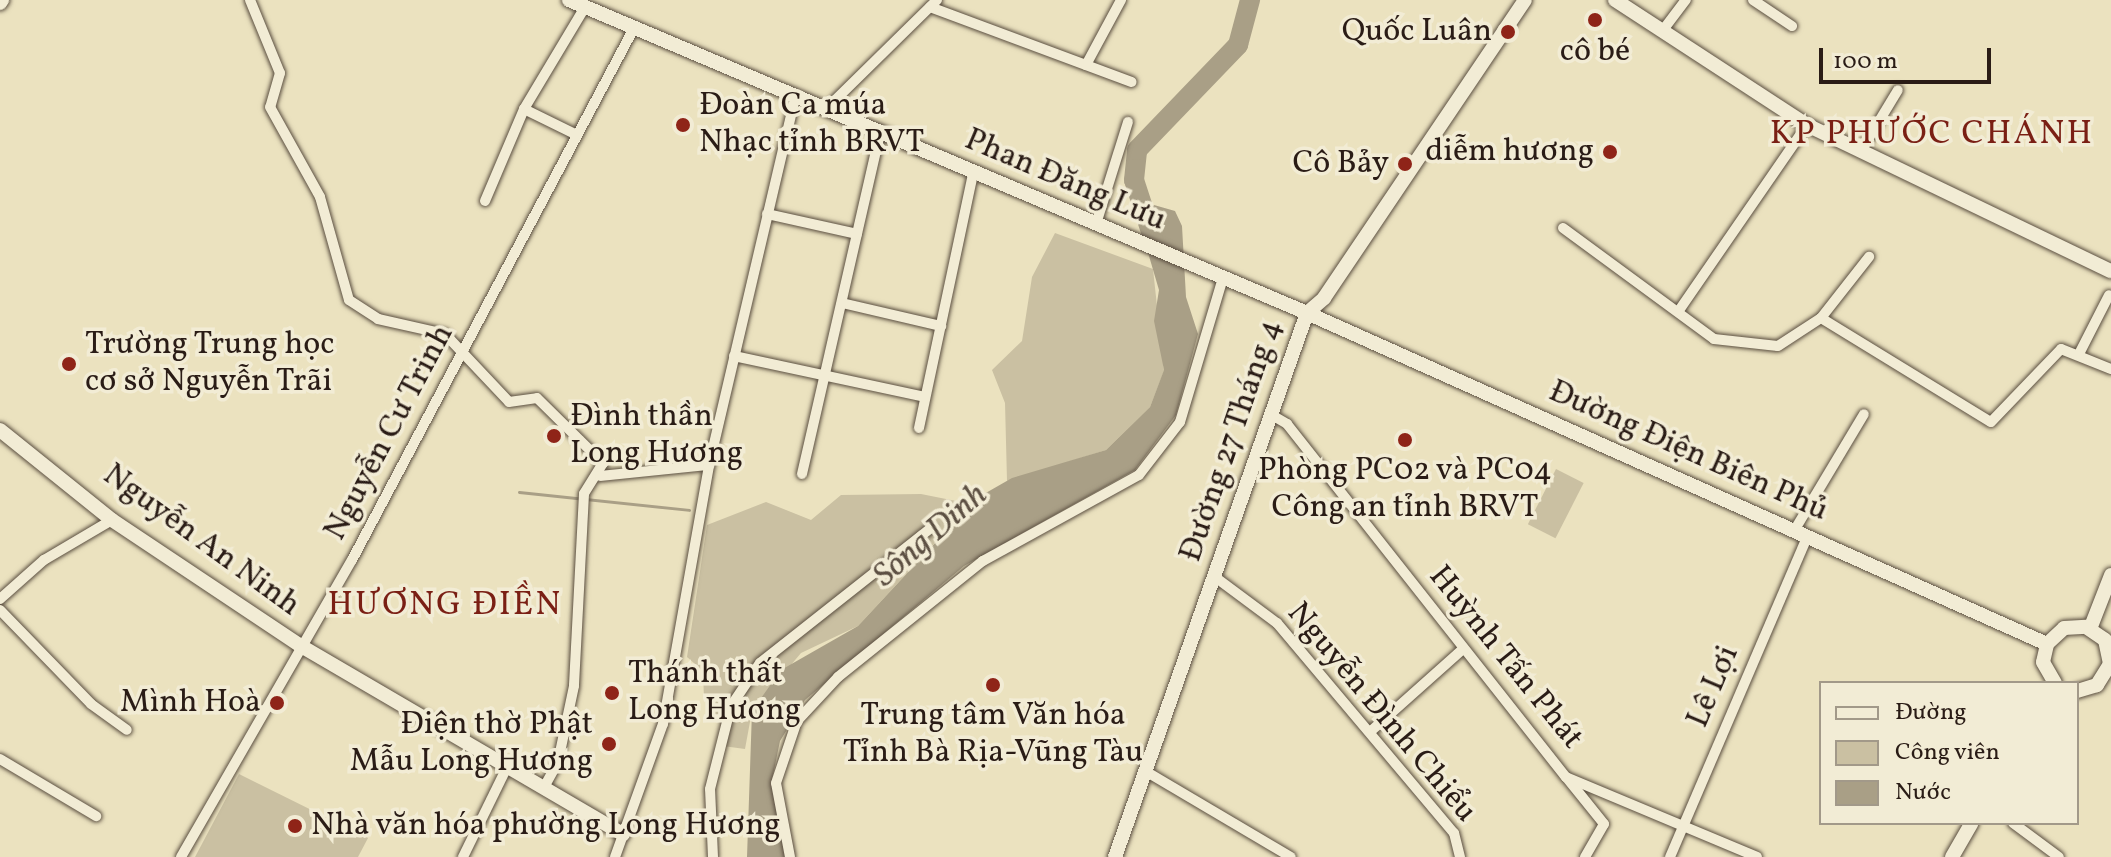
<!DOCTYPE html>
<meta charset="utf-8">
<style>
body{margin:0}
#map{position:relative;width:2111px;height:857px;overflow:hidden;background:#ebe2bf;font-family:Vollkorn,serif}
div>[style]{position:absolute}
.green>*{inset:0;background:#cac0a2;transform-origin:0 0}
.water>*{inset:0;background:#a99f86}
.stream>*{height:3px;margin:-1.5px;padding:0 1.5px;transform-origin:1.5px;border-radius:1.5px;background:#a99f86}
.river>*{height:20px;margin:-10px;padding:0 10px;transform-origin:10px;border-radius:10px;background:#a99f86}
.roads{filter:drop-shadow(0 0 2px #5a4e40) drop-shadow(0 0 2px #5a4e40)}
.street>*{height:10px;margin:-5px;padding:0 5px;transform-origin:5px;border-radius:5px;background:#f2ecd5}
.secondary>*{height:14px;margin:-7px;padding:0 7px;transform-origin:7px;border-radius:7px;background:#f2ecd5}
.dots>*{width:22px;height:22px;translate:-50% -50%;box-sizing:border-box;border:4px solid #f2ecd5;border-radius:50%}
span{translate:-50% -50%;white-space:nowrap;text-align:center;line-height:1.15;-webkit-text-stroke:7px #f2ecd5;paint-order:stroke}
.poi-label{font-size:32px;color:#2a1c16}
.right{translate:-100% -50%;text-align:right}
.left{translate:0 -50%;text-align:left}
.street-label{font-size:32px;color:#2a1c16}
.neighbourhood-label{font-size:34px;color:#7a1f14;letter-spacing:2px}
.water-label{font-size:34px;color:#5d5043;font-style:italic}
.legend{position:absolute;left:1819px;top:681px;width:260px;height:144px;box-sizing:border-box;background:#f2ecd5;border:2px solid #a29989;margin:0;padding:10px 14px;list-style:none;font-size:24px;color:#2a1c16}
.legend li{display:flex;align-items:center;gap:16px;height:40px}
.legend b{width:40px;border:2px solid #a29989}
.scale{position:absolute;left:1819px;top:48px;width:172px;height:36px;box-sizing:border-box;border:4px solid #2a1c16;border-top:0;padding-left:10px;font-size:24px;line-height:28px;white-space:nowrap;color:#2a1c16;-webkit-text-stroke:6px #f2ecd5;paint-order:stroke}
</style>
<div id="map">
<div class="green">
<div style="clip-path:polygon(1055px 233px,1153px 269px,1164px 371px,1150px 407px,1106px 450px,1007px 481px,1005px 403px,992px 370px,1022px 341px,1032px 277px)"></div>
<div style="left:1556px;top:469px;width:31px;height:62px;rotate:27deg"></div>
<div style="clip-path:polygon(921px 494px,971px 504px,858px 626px,801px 653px,752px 711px,745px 749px,723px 746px,720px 721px,704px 699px,703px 671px,687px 657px,707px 525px,766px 502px,811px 520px,841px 495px)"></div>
<div style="clip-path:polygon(239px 774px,368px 838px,358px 857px,195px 857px)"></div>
</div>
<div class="water">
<div style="clip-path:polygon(1154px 205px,1175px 211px,1182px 226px,1186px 297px,1198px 334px,1176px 415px,1135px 470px,964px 566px,805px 700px,780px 741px,772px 780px,786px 857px,747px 857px,752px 711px,781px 670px,858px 626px,977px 498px,1012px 478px,1106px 450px,1150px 407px,1164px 370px,1154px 321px,1159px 290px,1139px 222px)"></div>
</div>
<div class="stream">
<div style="left:519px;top:492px;width:171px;rotate:6deg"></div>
</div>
<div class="river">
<div style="left:1153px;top:238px;width:61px;rotate:-108.1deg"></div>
<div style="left:1134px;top:180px;width:30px;rotate:-84deg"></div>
<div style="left:1137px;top:150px;width:146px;rotate:-46.1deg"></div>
<div style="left:1238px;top:45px;width:47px;rotate:-75.1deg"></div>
</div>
<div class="roads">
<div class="street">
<div style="left:250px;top:0;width:79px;rotate:67.7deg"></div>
<div style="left:280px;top:73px;width:35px;rotate:106deg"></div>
<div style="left:270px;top:107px;width:103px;rotate:60.9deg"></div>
<div style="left:320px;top:197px;width:107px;rotate:74.3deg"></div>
<div style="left:349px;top:300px;width:35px;rotate:33deg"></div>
<div style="left:378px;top:319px;width:69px;rotate:12.6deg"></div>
<div style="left:445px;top:334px;width:93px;rotate:46.7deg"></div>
<div style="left:509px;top:402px;width:28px;rotate:-8deg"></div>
<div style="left:537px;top:398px;width:93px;rotate:44.6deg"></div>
<div style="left:603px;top:463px;width:36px;rotate:122deg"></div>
<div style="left:584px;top:494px;width:192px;rotate:93deg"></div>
<div style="left:574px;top:686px;width:78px;rotate:101.9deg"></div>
<div style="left:558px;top:762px;width:29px;rotate:119deg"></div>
<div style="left:1753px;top:0;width:47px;rotate:33.7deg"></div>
<div style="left:930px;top:7px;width:215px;rotate:20.4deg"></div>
<div style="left:1663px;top:30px;width:38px;rotate:-53deg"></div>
<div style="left:1086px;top:65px;width:74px;rotate:-61.7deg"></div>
<div style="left:524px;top:109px;width:59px;rotate:26.1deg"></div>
<div style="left:825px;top:110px;width:157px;rotate:-44.5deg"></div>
<div style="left:1861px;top:151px;width:71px;rotate:-58.8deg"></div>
<div style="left:485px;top:201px;width:100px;rotate:-67deg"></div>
<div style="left:524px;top:109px;width:119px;rotate:-59.1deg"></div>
<div style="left:767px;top:214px;width:92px;rotate:12.5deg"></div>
<div style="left:1096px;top:224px;width:107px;rotate:-72.6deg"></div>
<div style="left:1563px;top:228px;width:187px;rotate:36.3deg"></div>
<div style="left:1714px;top:339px;width:64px;rotate:6.2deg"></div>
<div style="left:1778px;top:346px;width:51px;rotate:-33.1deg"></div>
<div style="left:1821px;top:318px;width:199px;rotate:31.5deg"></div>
<div style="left:1991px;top:422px;width:101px;rotate:-46.2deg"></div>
<div style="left:2061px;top:349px;width:54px;rotate:21.8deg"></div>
<div style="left:842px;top:303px;width:102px;rotate:13.1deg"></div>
<div style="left:1680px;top:309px;width:224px;rotate:-55.4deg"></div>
<div style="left:1821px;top:318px;width:78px;rotate:-51.8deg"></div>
<div style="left:2079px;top:354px;width:66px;rotate:-63deg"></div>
<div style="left:734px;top:356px;width:195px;rotate:12.1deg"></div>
<div style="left:1270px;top:414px;width:20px;rotate:30deg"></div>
<div style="left:1287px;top:424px;width:450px;rotate:51.7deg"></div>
<div style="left:1566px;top:777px;width:207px;rotate:22.7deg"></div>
<div style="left:919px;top:428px;width:261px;rotate:-78deg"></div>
<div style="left:802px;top:474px;width:349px;rotate:-77.1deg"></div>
<div style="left:600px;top:476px;width:110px;rotate:-5.8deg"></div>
<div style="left:1794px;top:531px;width:136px;rotate:-59.1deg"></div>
<div style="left:1215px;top:577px;width:77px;rotate:36.6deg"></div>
<div style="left:1277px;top:623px;width:275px;rotate:49.9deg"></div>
<div style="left:1454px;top:833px;width:25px;rotate:76deg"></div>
<div style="left:0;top:599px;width:59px;rotate:-41.6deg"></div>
<div style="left:44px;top:560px;width:79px;rotate:-30.5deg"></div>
<div style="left:0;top:610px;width:131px;rotate:45.9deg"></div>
<div style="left:91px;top:704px;width:44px;rotate:35.8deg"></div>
<div style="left:1371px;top:731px;width:122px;rotate:-41.7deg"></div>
<div style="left:0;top:759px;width:112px;rotate:30.7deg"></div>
<div style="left:1147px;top:772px;width:167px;rotate:30.6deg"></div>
<div style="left:1567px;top:778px;width:59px;rotate:51.2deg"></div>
<div style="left:1604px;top:824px;width:38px;rotate:120deg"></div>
<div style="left:2013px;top:823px;width:57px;rotate:36.5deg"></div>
<div style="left:181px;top:857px;width:343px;rotate:-60.1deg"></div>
<div style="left:352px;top:560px;width:602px;rotate:-62.07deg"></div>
<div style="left:463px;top:857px;width:102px;rotate:-63.9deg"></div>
<div style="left:615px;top:857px;width:141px;rotate:-70.2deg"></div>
<div style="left:663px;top:724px;width:263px;rotate:-79.9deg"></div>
<div style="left:709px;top:465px;width:378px;rotate:-76.8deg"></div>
<div style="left:713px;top:857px;width:68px;rotate:-92.5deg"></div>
<div style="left:710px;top:789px;width:86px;rotate:-75.8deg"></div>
<div style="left:731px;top:706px;width:52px;rotate:-56deg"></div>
<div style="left:760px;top:663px;width:218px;rotate:-38.3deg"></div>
<div style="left:790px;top:857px;width:75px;rotate:-100.7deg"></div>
<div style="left:776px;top:783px;width:65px;rotate:-71.3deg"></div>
<div style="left:797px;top:721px;width:60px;rotate:-47deg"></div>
<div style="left:838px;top:677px;width:186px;rotate:-38.7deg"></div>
<div style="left:983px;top:561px;width:178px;rotate:-28.9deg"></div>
<div style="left:1139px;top:475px;width:67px;rotate:-52.3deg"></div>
<div style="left:1180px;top:422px;width:150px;rotate:-73.4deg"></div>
<div style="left:1670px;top:857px;width:348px;rotate:-66.8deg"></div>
</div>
<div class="secondary">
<div style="left:569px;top:0;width:802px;rotate:22.98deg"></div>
<div style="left:1307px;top:313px;width:811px;rotate:24.1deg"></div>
<div style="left:1615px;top:0;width:229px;rotate:33.1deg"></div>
<div style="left:1807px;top:125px;width:337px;rotate:25.7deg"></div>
<div style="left:0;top:3px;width:4px;rotate:-56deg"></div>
<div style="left:0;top:430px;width:144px;rotate:38.8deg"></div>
<div style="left:112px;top:520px;width:227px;rotate:33.7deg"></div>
<div style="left:301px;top:646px;width:373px;rotate:30.3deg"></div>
<div style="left:2090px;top:629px;width:58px;rotate:-68.7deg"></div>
<div style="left:2055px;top:683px;width:24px;rotate:-120deg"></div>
<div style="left:2043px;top:662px;width:18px;rotate:-77deg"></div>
<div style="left:2047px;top:644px;width:23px;rotate:-43deg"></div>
<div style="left:2064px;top:628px;width:22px;rotate:-3deg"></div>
<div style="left:2086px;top:627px;width:23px;rotate:34deg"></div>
<div style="left:2105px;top:640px;width:25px;rotate:78deg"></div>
<div style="left:2110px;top:664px;width:25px;rotate:122deg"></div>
<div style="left:2097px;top:685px;width:21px;rotate:163deg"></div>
<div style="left:1115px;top:857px;width:577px;rotate:-70.56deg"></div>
<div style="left:1307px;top:313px;width:23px;rotate:-41deg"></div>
<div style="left:1324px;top:298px;width:359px;rotate:-56deg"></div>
<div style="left:1952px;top:857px;width:39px;rotate:-60deg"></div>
</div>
</div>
<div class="dots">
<div style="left:1595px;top:20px;background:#8f2418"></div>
<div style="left:1508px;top:32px;background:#8f2418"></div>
<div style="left:683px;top:125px;background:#8f2418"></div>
<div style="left:1610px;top:152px;background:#8f2418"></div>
<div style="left:1405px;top:164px;background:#8f2418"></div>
<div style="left:69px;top:364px;background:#8f2418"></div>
<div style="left:554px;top:436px;background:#8f2418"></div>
<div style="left:1405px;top:440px;background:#8f2418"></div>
<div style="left:993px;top:685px;background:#8f2418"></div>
<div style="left:612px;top:693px;background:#8f2418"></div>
<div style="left:277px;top:703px;background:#8f2418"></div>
<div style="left:609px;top:744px;background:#8f2418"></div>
<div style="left:295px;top:826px;background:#8f2418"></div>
</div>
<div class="poi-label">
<span class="right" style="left:1492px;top:32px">Quốc Luân</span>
<span style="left:1595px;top:52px">cô bé</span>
<span class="left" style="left:699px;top:125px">Đoàn Ca múa<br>Nhạc tỉnh BRVT</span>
<span class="right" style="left:1594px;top:152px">diễm hương</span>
<span class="right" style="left:1389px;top:164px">Cô Bảy</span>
<span class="left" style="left:85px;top:364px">Trường Trung học<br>cơ sở Nguyễn Trãi</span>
<span class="left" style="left:570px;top:436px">Đình thần<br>Long Hương</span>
<span style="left:1405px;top:490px">Phòng PC02 và PC04<br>Công an tỉnh BRVT</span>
<span class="left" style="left:628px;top:693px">Thánh thất<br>Long Hương</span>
<span class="right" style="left:261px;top:703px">Mình Hoà</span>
<span style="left:993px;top:735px">Trung tâm Văn hóa<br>Tỉnh Bà Rịa-Vũng Tàu</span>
<span class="right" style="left:593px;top:744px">Điện thờ Phật<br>Mẫu Long Hương</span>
<span class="left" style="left:311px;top:826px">Nhà văn hóa phường Long Hương</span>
</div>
<div class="street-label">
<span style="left:1065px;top:181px;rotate:23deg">Phan Đăng Lưu</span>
<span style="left:390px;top:433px;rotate:-62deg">Nguyễn Cư Trinh</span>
<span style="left:1232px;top:441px;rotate:-71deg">Đường 27 Tháng 4</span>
<span style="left:1688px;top:452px;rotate:24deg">Đường Điện Biên Phủ</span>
<span style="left:201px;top:541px;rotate:36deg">Nguyễn An Ninh</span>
<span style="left:1505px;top:658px;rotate:51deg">Huỳnh Tấn Phát</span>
<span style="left:1714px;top:687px;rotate:-67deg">Lê Lợi</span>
<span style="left:1381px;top:713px;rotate:50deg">Nguyễn Đình Chiểu</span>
</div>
<div class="neighbourhood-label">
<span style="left:1932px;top:135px">KP PHƯỚC CHÁNH</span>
<span style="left:445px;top:606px">HƯƠNG ĐIỀN</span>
</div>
<div class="water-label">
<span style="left:931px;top:536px;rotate:-41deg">Sông Dinh</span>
</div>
<ul class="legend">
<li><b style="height:10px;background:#f2ecd5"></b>Đường</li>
<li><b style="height:22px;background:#cac0a2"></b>Công viên</li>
<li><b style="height:22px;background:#a99f86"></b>Nước</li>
</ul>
<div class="scale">100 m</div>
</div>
